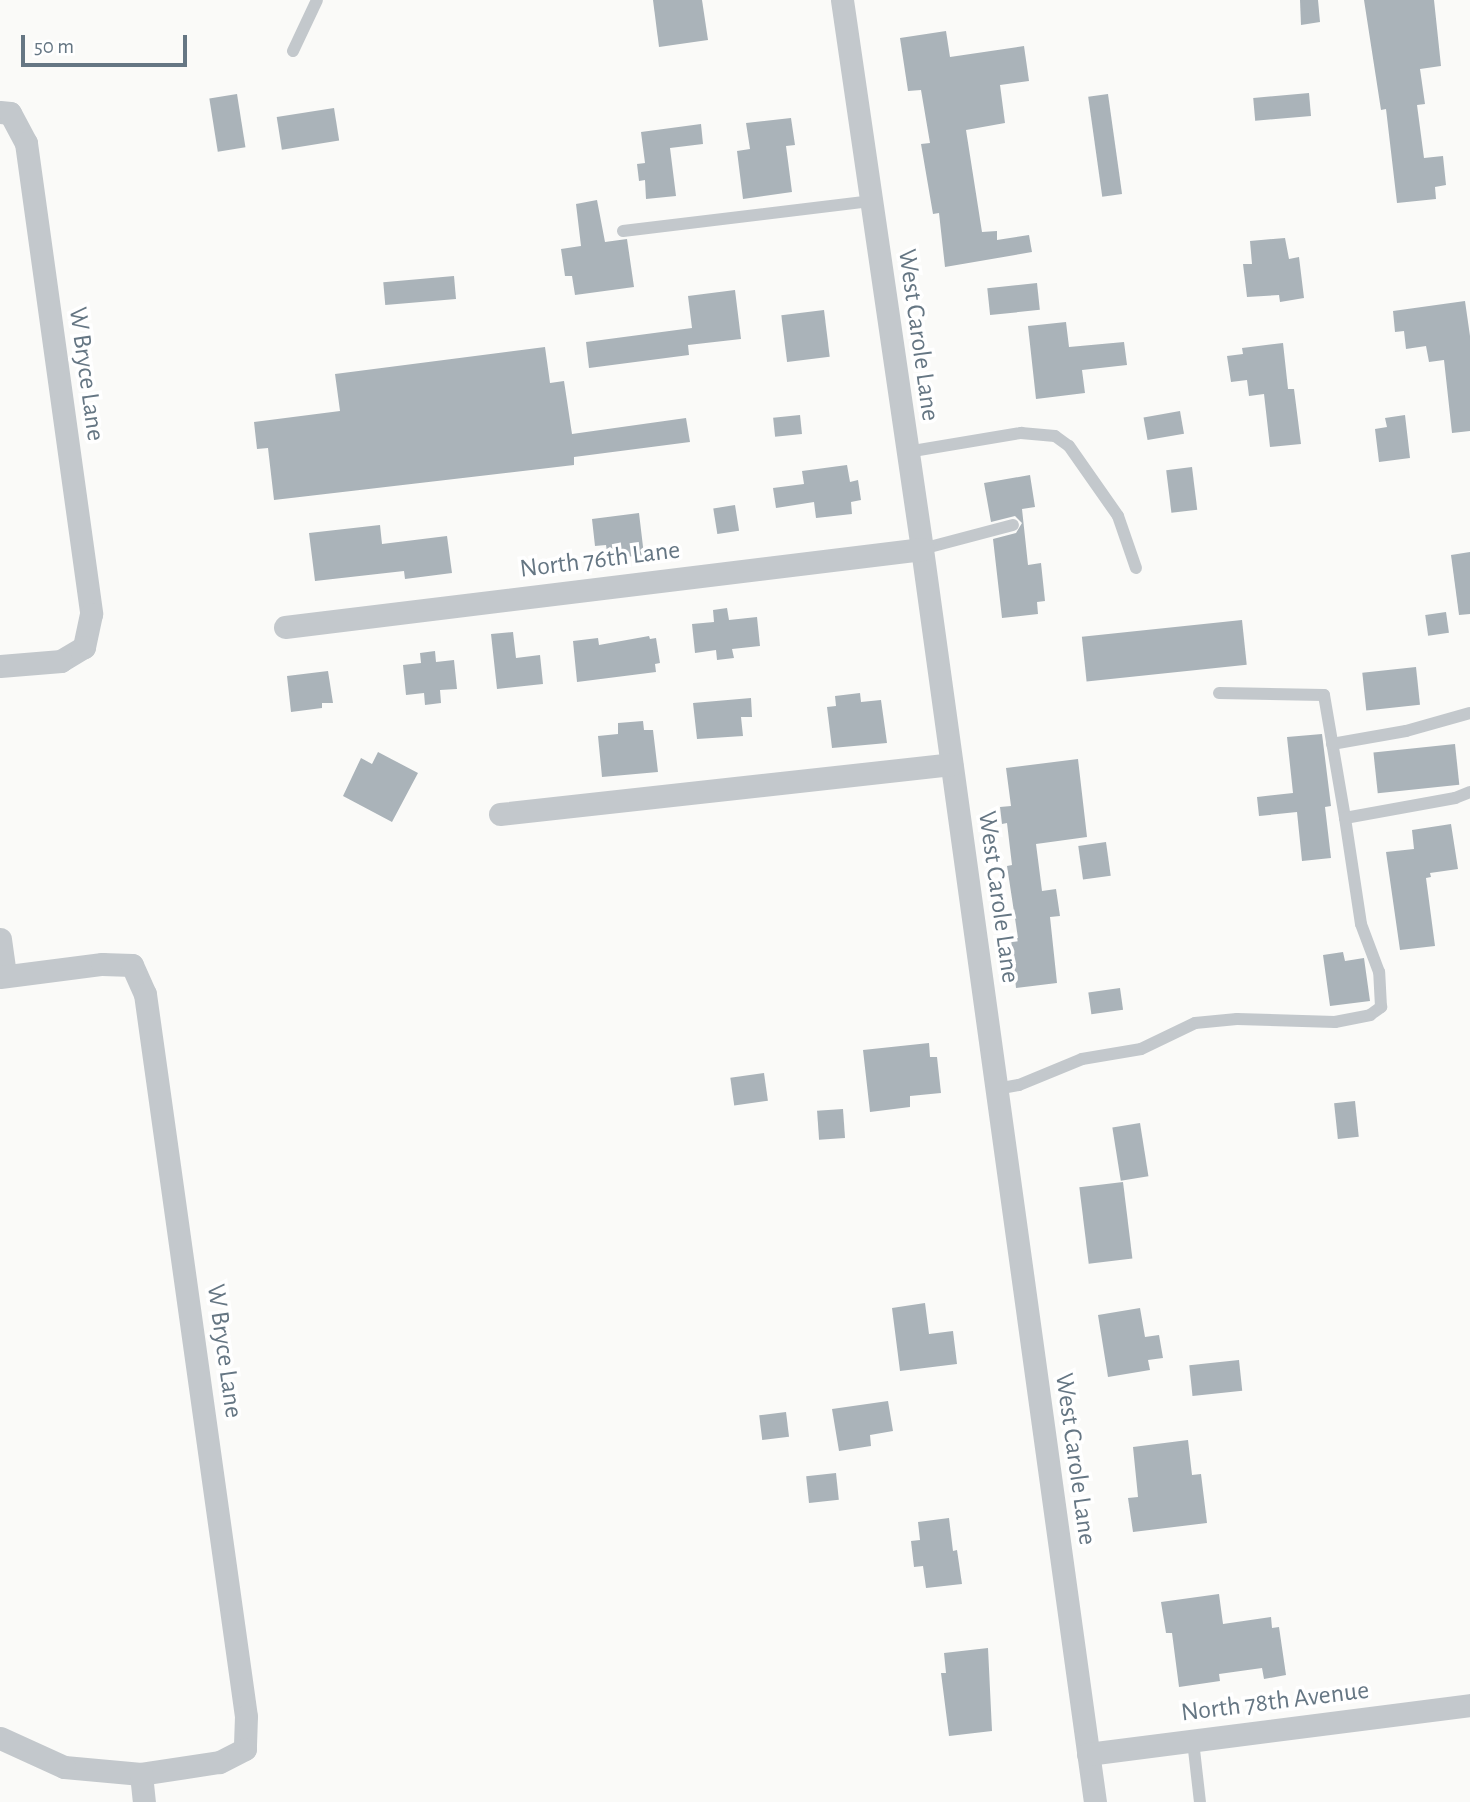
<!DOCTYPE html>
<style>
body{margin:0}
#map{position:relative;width:1470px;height:1802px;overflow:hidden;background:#fafaf8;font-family:"Alegreya Sans",sans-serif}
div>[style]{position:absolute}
.building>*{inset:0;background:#aab3b9;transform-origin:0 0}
.lane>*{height:12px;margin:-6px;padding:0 6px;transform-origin:6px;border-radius:6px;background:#c3c8cc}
.street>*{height:23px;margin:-11.5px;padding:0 11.5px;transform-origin:11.5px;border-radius:11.5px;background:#c3c8cc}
span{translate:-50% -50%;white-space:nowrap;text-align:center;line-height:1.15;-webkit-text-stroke:7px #fff;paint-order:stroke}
.street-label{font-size:26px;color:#657683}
.scale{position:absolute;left:21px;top:35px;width:166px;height:32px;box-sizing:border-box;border:4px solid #657683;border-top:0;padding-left:9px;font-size:21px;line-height:24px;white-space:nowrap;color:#657683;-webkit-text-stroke:5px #fff;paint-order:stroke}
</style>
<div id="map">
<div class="building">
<div style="clip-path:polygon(653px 0,702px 0,708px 40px,659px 47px)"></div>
<div style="clip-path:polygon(1300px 0,1318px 0,1320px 22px,1301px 25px)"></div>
<div style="clip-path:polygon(1364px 0,1434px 0,1441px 66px,1420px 69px,1425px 104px,1417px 105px,1424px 158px,1443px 156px,1446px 185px,1435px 187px,1436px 199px,1397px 203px,1386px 109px,1381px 110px)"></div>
<div style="clip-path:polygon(946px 31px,950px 57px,1024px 46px,1029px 81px,1000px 85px,1005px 123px,966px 130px,982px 232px,997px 231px,997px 240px,1029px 235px,1032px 252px,945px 267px,939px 213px,933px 214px,921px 144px,930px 143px,921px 90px,908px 91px,900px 38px)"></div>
<div style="left:1309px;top:93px;width:23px;height:56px;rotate:85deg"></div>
<div style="left:237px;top:94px;width:54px;height:28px;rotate:81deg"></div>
<div style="left:1108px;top:94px;width:101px;height:20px;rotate:82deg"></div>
<div style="left:334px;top:108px;width:33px;height:58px;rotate:81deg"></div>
<div style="clip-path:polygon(791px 118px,795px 145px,786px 146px,792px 192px,743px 199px,737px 151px,750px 149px,746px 123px)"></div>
<div style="clip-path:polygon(701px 124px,703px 144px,670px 148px,676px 196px,646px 199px,645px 180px,639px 181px,637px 164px,645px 163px,641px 132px)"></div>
<div style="clip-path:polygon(597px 200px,605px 242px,627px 239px,634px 287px,575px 295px,572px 276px,565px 276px,561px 249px,581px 246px,576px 204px)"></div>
<div style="clip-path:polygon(1285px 238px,1289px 259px,1299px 257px,1304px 298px,1280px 302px,1279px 295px,1247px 297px,1243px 264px,1252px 264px,1250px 241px)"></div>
<div style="left:454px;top:276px;width:23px;height:71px;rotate:85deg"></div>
<div style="left:1037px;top:283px;width:27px;height:50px;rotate:84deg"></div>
<div style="clip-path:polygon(735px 290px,741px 339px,688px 345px,689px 355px,589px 368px,586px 342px,692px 328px,688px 296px)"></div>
<div style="clip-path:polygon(1465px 301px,1470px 336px,1470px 431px,1452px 433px,1444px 360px,1429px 362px,1426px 346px,1406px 349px,1404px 331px,1395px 332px,1393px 311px)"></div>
<div style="left:824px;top:310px;width:47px;height:43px;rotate:83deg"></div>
<div style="clip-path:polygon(1066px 322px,1069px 347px,1124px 342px,1127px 365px,1082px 370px,1085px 393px,1036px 399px,1028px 326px)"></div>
<div style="clip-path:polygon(1283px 343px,1288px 389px,1294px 389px,1301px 444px,1270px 447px,1264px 394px,1249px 396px,1247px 380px,1231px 382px,1227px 356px,1243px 354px,1242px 348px)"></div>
<div style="clip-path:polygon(545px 347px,550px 383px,564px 381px,572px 434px,686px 418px,690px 442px,574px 457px,574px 465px,274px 500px,268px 448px,257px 449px,254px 422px,340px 411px,335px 374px)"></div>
<div style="left:1180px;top:411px;width:23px;height:37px;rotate:80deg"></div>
<div style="left:800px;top:415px;width:19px;height:27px;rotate:84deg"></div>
<div style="clip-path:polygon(1405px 415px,1410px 458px,1379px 462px,1375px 429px,1387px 427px,1385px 418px)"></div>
<div style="clip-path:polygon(847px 465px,850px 482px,858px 480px,861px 500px,851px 502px,852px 514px,816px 518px,814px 502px,776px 508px,773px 488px,804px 484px,802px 471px)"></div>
<div style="left:1192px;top:467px;width:43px;height:26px;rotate:83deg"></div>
<div style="clip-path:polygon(1030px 475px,1035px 507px,1022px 509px,1028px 565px,1041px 563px,1045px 601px,1037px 602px,1038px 614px,1002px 618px,993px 539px,1016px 533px,1022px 523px,1015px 516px,991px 522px,984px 483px)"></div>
<div style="left:735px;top:505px;width:26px;height:22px;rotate:81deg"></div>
<div style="clip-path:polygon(639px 513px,644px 555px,608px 559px,606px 545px,595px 546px,592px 519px)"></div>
<div style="clip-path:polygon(380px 525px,382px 544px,447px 536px,452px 573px,405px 579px,404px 571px,315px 581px,309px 533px)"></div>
<div style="clip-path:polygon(1470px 552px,1470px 614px,1459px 615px,1451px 555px)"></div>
<div style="clip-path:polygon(727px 608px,729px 620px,757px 617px,760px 646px,732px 649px,734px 658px,717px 660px,716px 650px,695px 653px,692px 624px,714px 622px,713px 610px)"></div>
<div style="left:1446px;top:612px;width:21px;height:21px;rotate:82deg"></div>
<div style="left:1242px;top:620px;width:45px;height:161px;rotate:84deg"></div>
<div style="clip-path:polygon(513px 632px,516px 658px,540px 655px,543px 684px,497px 689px,491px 634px)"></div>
<div style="clip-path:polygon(649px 636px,650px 639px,656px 638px,660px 663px,655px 664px,656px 672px,577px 682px,573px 641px,598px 638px,599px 645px)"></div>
<div style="clip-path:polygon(435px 651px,436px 662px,454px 660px,457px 689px,440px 690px,441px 703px,425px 705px,424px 693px,406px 695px,403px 665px,421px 663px,420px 653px)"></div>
<div style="left:1416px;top:667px;width:38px;height:54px;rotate:84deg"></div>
<div style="clip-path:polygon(328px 671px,333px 703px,322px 703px,322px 708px,291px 712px,287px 676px)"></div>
<div style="clip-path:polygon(860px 693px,861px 702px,881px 700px,887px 743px,832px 748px,827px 707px,836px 706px,835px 696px)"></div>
<div style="clip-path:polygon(751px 698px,752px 717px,741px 717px,743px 736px,697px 739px,693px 703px)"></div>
<div style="clip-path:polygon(643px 721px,644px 730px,653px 730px,658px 772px,602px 777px,598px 736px,618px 734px,618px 723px)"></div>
<div style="clip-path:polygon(1322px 734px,1331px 806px,1325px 807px,1331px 858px,1302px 861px,1297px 812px,1259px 816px,1257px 797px,1293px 793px,1287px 737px)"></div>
<div style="left:1455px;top:744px;width:41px;height:82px;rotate:84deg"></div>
<div style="clip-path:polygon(378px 752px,418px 773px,392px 822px,343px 796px,361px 758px,372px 764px)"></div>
<div style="clip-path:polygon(1078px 759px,1087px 837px,1036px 844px,1042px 891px,1056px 889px,1060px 916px,1050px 917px,1057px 983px,1016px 988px,1011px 939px,1018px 938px,1007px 866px,1012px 865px,1007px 823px,1002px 824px,1000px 807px,1011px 806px,1006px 768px)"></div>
<div style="clip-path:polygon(1451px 824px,1458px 869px,1430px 873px,1431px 877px,1426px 878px,1435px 946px,1400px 950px,1386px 852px,1414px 849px,1412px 830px)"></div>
<div style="left:1106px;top:842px;width:34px;height:28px;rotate:82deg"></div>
<div style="clip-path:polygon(1343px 952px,1345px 961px,1364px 958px,1370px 1001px,1330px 1006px,1323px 955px)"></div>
<div style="left:1120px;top:988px;width:22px;height:32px;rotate:82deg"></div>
<div style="clip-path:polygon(929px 1043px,930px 1057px,937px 1057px,941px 1093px,910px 1096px,910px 1107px,870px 1112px,863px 1050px)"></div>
<div style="left:764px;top:1073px;width:28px;height:34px;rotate:82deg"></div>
<div style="left:1355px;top:1101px;width:36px;height:21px;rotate:84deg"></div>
<div style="left:843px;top:1109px;width:29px;height:26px;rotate:86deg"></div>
<div style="left:1140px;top:1123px;width:54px;height:28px;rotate:81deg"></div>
<div style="left:1123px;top:1182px;width:77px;height:44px;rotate:83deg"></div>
<div style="clip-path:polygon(925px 1303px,929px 1334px,953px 1331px,957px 1364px,900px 1371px,892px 1308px)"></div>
<div style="clip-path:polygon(1140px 1308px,1145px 1337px,1159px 1335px,1163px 1358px,1148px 1360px,1150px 1370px,1108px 1377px,1098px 1315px)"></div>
<div style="left:1239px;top:1360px;width:31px;height:50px;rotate:84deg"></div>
<div style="clip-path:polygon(888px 1401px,893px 1431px,870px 1435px,871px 1446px,839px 1451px,832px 1409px)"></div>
<div style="left:786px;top:1412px;width:25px;height:27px;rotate:83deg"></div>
<div style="clip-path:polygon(1188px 1440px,1192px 1475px,1201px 1474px,1207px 1523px,1133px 1532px,1128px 1498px,1138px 1497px,1133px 1447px)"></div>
<div style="left:836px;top:1473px;width:27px;height:30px;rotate:84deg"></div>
<div style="clip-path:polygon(949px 1518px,953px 1551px,957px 1550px,962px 1584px,926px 1588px,923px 1566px,914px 1567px,911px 1541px,920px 1540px,918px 1522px)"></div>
<div style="clip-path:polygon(1219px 1594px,1223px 1624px,1271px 1617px,1272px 1628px,1279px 1627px,1286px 1675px,1264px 1679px,1262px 1668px,1219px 1674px,1220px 1681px,1179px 1687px,1172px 1633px,1166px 1633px,1161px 1602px)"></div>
<div style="clip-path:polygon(988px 1648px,992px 1731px,949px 1736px,941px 1673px,946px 1673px,944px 1653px)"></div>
</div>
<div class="lane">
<div style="left:293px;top:51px;width:56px;rotate:-64.8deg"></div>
<div style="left:623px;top:231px;width:249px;rotate:-6.9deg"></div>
<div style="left:907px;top:452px;width:116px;rotate:-9.5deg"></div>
<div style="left:1021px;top:433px;width:34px;rotate:5deg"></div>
<div style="left:1055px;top:436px;width:17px;rotate:36deg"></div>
<div style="left:1069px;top:446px;width:85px;rotate:55deg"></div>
<div style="left:1118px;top:516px;width:55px;rotate:70.9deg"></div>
<div style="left:922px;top:549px;width:94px;rotate:-14.8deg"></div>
<div style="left:1219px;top:693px;width:105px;rotate:1.1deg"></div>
<div style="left:1324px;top:695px;width:125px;rotate:80.3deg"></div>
<div style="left:1332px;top:744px;width:75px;rotate:-10deg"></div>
<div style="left:1406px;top:731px;width:66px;rotate:-15.7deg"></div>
<div style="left:996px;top:1089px;width:23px;rotate:-10deg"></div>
<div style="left:1019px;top:1085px;width:68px;rotate:-22.4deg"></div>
<div style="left:1082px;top:1059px;width:60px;rotate:-9.6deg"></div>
<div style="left:1141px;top:1049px;width:60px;rotate:-25.7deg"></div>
<div style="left:1195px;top:1023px;width:42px;rotate:-5.4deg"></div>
<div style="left:1237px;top:1019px;width:98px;rotate:1.8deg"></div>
<div style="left:1335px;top:1022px;width:36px;rotate:-11deg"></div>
<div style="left:1370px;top:1015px;width:14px;rotate:-36deg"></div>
<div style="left:1381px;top:1007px;width:35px;rotate:-93deg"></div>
<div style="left:1379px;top:972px;width:51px;rotate:-110.6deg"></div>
<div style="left:1361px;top:924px;width:107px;rotate:-98.6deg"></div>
<div style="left:1345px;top:818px;width:112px;rotate:-10.3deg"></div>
<div style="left:1455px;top:798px;width:16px;rotate:-22deg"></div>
<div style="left:1193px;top:1741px;width:61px;rotate:83.5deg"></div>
</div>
<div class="street">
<div style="left:842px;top:0;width:555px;rotate:81.71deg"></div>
<div style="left:922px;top:549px;width:1265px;rotate:82.14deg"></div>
<div style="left:0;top:112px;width:10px;rotate:6deg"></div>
<div style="left:10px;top:113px;width:34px;rotate:62deg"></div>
<div style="left:26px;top:143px;width:475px;rotate:82.1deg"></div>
<div style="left:91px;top:614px;width:34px;rotate:102deg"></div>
<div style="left:84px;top:647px;width:27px;rotate:149deg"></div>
<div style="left:61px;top:661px;width:61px;rotate:175.3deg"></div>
<div style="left:285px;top:627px;width:642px;rotate:-6.98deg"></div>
<div style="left:500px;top:814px;width:454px;rotate:-6.3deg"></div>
<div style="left:0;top:939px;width:37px;rotate:82deg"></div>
<div style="left:0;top:977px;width:103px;rotate:-7.3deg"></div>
<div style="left:102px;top:964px;width:30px;rotate:2deg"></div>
<div style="left:132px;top:965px;width:32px;rotate:66deg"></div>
<div style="left:145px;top:994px;width:729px;rotate:82.04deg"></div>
<div style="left:246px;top:1716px;width:33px;rotate:92deg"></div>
<div style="left:245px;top:1749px;width:29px;rotate:153deg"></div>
<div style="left:219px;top:1762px;width:79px;rotate:171.3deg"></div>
<div style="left:141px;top:1774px;width:77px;rotate:-174.8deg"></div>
<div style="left:64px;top:1767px;width:70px;rotate:-155.6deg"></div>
<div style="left:1088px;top:1754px;width:385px;rotate:-7.3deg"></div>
<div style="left:141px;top:1774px;width:28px;rotate:84deg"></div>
</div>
<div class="street-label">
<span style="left:918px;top:335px;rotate:82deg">West Carole Lane</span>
<span style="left:86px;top:374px;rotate:82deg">W Bryce Lane</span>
<span style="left:600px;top:560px;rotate:-7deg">North 76th Lane</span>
<span style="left:998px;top:897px;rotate:82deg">West Carole Lane</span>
<span style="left:224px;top:1351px;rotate:82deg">W Bryce Lane</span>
<span style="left:1075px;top:1459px;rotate:82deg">West Carole Lane</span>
<span style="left:1275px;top:1702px;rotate:-7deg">North 78th Avenue</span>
</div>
<div class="scale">50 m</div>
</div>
